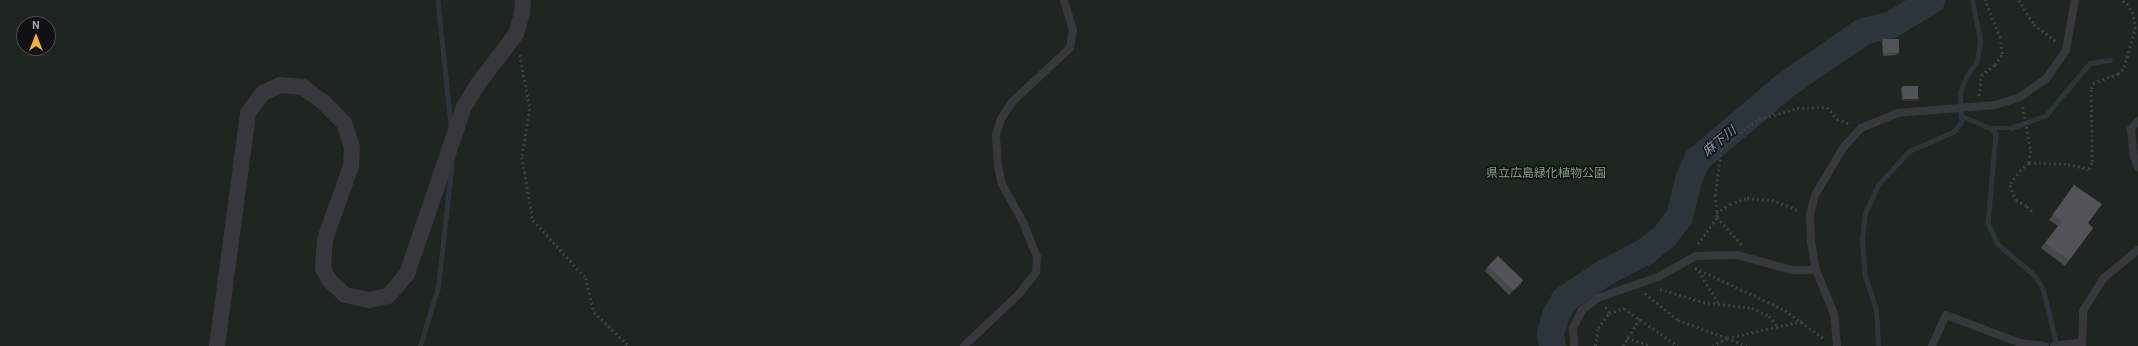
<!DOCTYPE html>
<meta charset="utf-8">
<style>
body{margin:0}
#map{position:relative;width:2138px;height:346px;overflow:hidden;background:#161618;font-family:Cabin,"Noto Sans JP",sans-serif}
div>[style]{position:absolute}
.green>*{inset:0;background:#1e261f}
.stream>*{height:4.5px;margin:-2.25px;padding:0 2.25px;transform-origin:2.25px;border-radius:2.25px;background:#2c353c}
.river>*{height:27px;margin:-13.5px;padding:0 13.5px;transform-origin:13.5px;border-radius:13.5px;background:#2c353c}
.path>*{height:2.5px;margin-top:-1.25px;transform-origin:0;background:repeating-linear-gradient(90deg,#3d3f44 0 2px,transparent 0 5px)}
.lane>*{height:8px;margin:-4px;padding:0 4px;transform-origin:4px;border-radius:4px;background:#37383d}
.street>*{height:16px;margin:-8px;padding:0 8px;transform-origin:8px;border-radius:8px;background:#37383d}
.wall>*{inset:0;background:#47494d}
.shaded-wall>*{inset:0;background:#2f3033;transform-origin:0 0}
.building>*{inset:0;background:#525359;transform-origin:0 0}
span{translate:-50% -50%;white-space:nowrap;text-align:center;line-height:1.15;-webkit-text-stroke:3px #111113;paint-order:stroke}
.park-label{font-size:12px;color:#7fa381}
.water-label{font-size:13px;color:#7f9bb3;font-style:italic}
.north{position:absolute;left:16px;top:16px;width:40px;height:40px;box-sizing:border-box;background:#111113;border:1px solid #4d4f55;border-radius:50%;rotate:0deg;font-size:11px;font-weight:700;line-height:16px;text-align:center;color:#a8adb8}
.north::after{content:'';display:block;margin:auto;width:14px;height:18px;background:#f2b134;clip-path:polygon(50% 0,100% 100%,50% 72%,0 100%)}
</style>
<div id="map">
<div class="green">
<div style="clip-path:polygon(evenodd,0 0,2138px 0,2138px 346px,0 346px,0 0,24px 24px,48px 24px,48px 48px,24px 48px,24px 24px)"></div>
</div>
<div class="stream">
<div style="left:438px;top:0;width:127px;rotate:84.1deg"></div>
<div style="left:1961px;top:116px;width:32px;rotate:22deg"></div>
<div style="left:1991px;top:128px;width:8px;rotate:50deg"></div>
<div style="left:1996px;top:134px;width:89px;rotate:95.1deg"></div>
<div style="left:1988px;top:223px;width:23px;rotate:65deg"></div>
<div style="left:1998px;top:244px;width:45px;rotate:40.5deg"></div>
<div style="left:2032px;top:273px;width:13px;rotate:51deg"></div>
<div style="left:2040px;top:283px;width:10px;rotate:66deg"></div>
<div style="left:2044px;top:292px;width:56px;rotate:76.5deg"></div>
<div style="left:1991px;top:128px;width:20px"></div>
<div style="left:2011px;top:128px;width:37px;rotate:-20deg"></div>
<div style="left:2046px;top:115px;width:68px;rotate:-49.8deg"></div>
<div style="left:2090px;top:63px;width:20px;rotate:-9deg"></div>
<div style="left:420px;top:346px;width:62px;rotate:-73deg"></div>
<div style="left:438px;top:287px;width:125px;rotate:-83.6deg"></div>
<div style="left:1878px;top:346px;width:36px;rotate:-93deg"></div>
<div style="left:1876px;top:310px;width:35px;rotate:-108deg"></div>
<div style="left:1865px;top:277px;width:12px;rotate:-95deg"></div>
<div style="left:1864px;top:265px;width:25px;rotate:-95deg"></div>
<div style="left:1862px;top:240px;width:27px;rotate:-84deg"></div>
<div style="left:1865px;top:213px;width:31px;rotate:-65deg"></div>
<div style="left:1878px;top:185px;width:46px;rotate:-47.6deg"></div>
<div style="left:1909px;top:151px;width:48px;rotate:-23.4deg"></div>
<div style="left:1953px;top:132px;width:13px;rotate:-51deg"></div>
<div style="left:1961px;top:122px;width:30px;rotate:-92deg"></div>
<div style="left:1960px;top:92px;width:18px;rotate:-68deg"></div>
<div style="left:1967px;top:75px;width:17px;rotate:-54deg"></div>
<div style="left:1977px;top:61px;width:20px;rotate:-81deg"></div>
<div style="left:1980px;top:41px;width:42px;rotate:-101deg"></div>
</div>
<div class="river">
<div style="left:1552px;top:346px;width:13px;rotate:-99deg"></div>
<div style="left:1550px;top:333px;width:19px;rotate:-74deg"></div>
<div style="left:1555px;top:315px;width:18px;rotate:-61deg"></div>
<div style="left:1564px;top:299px;width:47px;rotate:-33.7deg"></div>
<div style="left:1603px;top:273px;width:47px;rotate:-27.6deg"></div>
<div style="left:1645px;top:251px;width:24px;rotate:-38deg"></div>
<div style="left:1664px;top:236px;width:25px;rotate:-53deg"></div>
<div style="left:1679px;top:216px;width:38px;rotate:-76deg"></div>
<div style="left:1688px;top:179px;width:22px;rotate:-66deg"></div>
<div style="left:1697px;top:159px;width:115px;rotate:-40.1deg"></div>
<div style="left:1785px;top:85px;width:49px;rotate:-35deg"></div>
<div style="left:1825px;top:57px;width:46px;rotate:-34.4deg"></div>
<div style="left:1863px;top:31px;width:29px;rotate:-14deg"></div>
<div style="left:1891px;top:24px;width:47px;rotate:-31deg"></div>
</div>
<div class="path">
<div style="left:2019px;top:0;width:28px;rotate:58deg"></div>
<div style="left:2034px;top:24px;width:29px;rotate:38deg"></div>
<div style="left:520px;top:55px;width:55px;rotate:79.5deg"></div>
<div style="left:530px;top:109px;width:49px;rotate:99.5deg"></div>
<div style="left:522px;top:157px;width:64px;rotate:80.1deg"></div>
<div style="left:533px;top:220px;width:79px;rotate:47.6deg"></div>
<div style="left:586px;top:278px;width:35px;rotate:77deg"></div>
<div style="left:594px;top:312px;width:49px;rotate:44.2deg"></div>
<div style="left:1979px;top:96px;width:21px;rotate:-85deg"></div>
<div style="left:1981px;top:75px;width:17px;rotate:-36deg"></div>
<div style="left:1995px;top:65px;width:13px;rotate:-58deg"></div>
<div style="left:2002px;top:54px;width:16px;rotate:-97deg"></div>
<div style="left:2000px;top:38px;width:41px;rotate:-111.5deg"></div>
<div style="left:2023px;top:107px;width:45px;rotate:79.7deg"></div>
<div style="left:2031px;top:151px;width:12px;rotate:99deg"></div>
<div style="left:2029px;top:163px;width:39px;rotate:1deg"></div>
<div style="left:2068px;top:164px;width:22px;rotate:13deg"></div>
<div style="left:2089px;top:169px;width:8px;rotate:-67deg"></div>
<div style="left:2092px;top:162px;width:73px;rotate:-90.8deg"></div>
<div style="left:2091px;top:89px;width:6px;rotate:-72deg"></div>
<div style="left:2093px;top:83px;width:27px;rotate:-20deg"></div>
<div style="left:2118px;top:74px;width:9px;rotate:-49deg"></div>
<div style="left:2124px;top:67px;width:40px;rotate:-74deg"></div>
<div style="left:2135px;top:29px;width:15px;rotate:-98deg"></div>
<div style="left:2133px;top:14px;width:10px;rotate:-119deg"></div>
<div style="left:2128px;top:5px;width:9px;rotate:-144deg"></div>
<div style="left:2029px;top:163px;width:11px;rotate:139deg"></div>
<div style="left:2021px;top:170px;width:19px;rotate:126deg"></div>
<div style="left:2010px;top:185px;width:16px;rotate:68deg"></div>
<div style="left:2016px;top:200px;width:13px;rotate:29deg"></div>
<div style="left:2027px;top:206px;width:10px;rotate:45deg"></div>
<div style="left:1716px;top:213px;width:17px;rotate:-33deg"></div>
<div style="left:1730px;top:204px;width:18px;rotate:-19deg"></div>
<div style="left:1747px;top:198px;width:25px;rotate:5deg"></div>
<div style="left:1772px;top:200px;width:30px;rotate:21deg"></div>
<div style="left:1717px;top:217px;width:38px;rotate:48deg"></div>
<div style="left:1698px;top:244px;width:33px;rotate:-55deg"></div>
<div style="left:1717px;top:217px;width:21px;rotate:-95deg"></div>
<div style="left:1715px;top:196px;width:47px;rotate:-82.7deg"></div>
<div style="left:1721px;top:149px;width:34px;rotate:-40deg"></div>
<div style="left:1747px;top:127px;width:14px;rotate:-34deg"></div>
<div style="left:1759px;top:119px;width:40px;rotate:-16deg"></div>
<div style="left:1797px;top:108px;width:30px;rotate:-2deg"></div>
<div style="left:1827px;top:107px;width:16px;rotate:50deg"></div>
<div style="left:1837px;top:119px;width:15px;rotate:20deg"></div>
<div style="left:1695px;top:268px;width:99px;rotate:25deg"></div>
<div style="left:1785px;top:310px;width:49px;rotate:35.9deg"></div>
<div style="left:1699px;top:271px;width:37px;rotate:59deg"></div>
<div style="left:1660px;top:289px;width:45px;rotate:16.8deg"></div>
<div style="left:1703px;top:302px;width:49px;rotate:7deg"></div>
<div style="left:1752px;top:308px;width:19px;rotate:25deg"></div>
<div style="left:1769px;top:316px;width:14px;rotate:51deg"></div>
<div style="left:1645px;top:293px;width:43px;rotate:39.3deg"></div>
<div style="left:1678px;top:320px;width:52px;rotate:20.2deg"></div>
<div style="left:1727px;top:338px;width:77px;rotate:-12.8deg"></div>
<div style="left:1609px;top:313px;width:16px;rotate:-18deg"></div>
<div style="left:1624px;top:308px;width:66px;rotate:35.1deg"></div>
<div style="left:1627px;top:338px;width:25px;rotate:18deg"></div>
<div style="left:1595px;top:346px;width:18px;rotate:-81deg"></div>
<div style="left:1598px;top:328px;width:19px;rotate:-54deg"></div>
<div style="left:1609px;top:313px;width:8px;rotate:-120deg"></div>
<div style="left:1623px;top:346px;width:33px;rotate:-59deg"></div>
<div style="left:1712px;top:346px;width:17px;rotate:-28deg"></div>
<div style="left:1727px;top:338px;width:21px;rotate:23deg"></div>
</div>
<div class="lane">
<div style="left:2138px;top:121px;width:11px;rotate:131deg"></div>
<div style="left:2131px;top:129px;width:28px;rotate:84deg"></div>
<div style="left:2134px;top:157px;width:11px;rotate:68deg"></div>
<div style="left:964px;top:346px;width:76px;rotate:-43.4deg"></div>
<div style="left:1019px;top:294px;width:28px;rotate:-52deg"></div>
<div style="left:1036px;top:272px;width:15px;rotate:-86deg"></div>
<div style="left:1037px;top:257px;width:35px;rotate:-112deg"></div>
<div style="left:1024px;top:224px;width:46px;rotate:-118.8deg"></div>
<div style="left:1002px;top:184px;width:18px;rotate:-103deg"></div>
<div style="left:998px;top:166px;width:31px;rotate:-94deg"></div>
<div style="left:996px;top:135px;width:17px;rotate:-73deg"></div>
<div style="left:1001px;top:119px;width:20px;rotate:-57deg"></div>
<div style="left:1012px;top:102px;width:79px;rotate:-43deg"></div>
<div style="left:1070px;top:48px;width:18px;rotate:-81deg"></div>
<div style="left:1073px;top:30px;width:31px;rotate:-107deg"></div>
<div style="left:1574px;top:346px;width:18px;rotate:-93deg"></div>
<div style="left:1573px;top:328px;width:20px;rotate:-63deg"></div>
<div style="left:1582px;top:310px;width:20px;rotate:-37deg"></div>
<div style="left:1598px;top:298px;width:64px;rotate:-19.3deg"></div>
<div style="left:1658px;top:277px;width:43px;rotate:-28.9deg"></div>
<div style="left:1696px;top:256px;width:41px;rotate:-1.4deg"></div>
<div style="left:1737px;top:255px;width:57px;rotate:15.3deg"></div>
<div style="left:1792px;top:270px;width:24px"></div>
<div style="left:1837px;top:346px;width:32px;rotate:-95deg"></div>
<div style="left:1834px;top:314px;width:48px;rotate:-112.2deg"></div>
<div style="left:1816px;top:270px;width:27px;rotate:-100deg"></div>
<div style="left:1811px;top:243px;width:29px;rotate:-92deg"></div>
<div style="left:1810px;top:214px;width:20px;rotate:-75deg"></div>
<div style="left:1815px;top:195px;width:55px;rotate:-59.2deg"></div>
<div style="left:1843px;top:148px;width:27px;rotate:-48deg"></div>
<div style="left:1861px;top:128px;width:40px;rotate:-22deg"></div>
<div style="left:1898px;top:113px;width:98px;rotate:-4.7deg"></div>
<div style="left:1996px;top:105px;width:25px;rotate:-18deg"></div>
<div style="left:2020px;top:97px;width:32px;rotate:-35deg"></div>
<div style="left:2046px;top:79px;width:35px;rotate:-55deg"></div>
<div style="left:2066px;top:50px;width:51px;rotate:-79.8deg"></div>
<div style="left:1932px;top:346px;width:34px;rotate:-66deg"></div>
<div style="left:1946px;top:315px;width:79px;rotate:20.7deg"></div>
<div style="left:2020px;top:343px;width:25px;rotate:7deg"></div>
<div style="left:2054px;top:346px;width:27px;rotate:-8deg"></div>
<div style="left:2082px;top:346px;width:35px;rotate:-88deg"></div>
<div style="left:2083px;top:311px;width:39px;rotate:-58deg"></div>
<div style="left:2104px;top:278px;width:44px;rotate:-39.5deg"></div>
</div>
<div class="street">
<div style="left:217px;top:346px;width:235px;rotate:-82.4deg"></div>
<div style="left:248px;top:113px;width:25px;rotate:-53deg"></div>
<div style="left:263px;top:93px;width:19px;rotate:-25deg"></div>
<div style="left:280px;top:85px;width:23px;rotate:5deg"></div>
<div style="left:303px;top:87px;width:25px;rotate:37deg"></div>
<div style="left:323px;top:102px;width:30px;rotate:45deg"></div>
<div style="left:344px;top:123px;width:25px;rotate:72deg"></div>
<div style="left:352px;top:147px;width:19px;rotate:93deg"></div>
<div style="left:351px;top:166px;width:77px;rotate:109.6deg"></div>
<div style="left:325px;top:239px;width:29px;rotate:94deg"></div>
<div style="left:323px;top:268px;width:13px;rotate:63deg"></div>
<div style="left:329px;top:280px;width:22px;rotate:43deg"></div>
<div style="left:345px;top:295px;width:25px;rotate:12deg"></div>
<div style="left:369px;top:300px;width:19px;rotate:-12deg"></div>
<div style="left:388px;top:296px;width:29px;rotate:-49deg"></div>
<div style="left:407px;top:274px;width:176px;rotate:-71.2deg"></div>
<div style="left:464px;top:107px;width:27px;rotate:-59deg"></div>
<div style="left:478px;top:84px;width:63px;rotate:-52.8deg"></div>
<div style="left:516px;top:34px;width:22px;rotate:-74deg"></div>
<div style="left:522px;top:13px;width:13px;rotate:-86deg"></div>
</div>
<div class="wall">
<div style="clip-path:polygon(1883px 40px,1898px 55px,1883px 56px,1882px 42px)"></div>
<div style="clip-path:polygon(1903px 86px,1919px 98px,1917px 101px,1902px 101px,1901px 88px)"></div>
<div style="clip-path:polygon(2074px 185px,2088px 223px,2093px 228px,2065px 266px,2041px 248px,2058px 226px,2049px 220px)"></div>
<div style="clip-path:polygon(1488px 266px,1523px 280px,1520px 285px,1509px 295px,1485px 271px)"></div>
</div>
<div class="shaded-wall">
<div style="left:1899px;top:53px;width:2px;height:15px;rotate:117deg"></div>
<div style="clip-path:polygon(1919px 98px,1917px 101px,1902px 101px,1903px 99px)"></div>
<div style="clip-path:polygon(1523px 280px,1520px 285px,1509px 295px,1512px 291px)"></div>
</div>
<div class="building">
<div style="left:1899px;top:39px;width:14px;height:16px;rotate:90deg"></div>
<div style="left:1903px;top:86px;width:15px;height:13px"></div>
<div style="clip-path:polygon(2074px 185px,2102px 204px,2088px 223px,2093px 228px,2069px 260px,2045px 243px,2062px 221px,2053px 214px)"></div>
<div style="left:1498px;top:256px;width:35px;height:14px;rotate:44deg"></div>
</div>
<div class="park-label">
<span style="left:1546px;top:173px">県立広島緑化植物公園</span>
</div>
<div class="water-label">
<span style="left:1719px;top:141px;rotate:-40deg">麻下川</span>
</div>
<div class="north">N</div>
</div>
